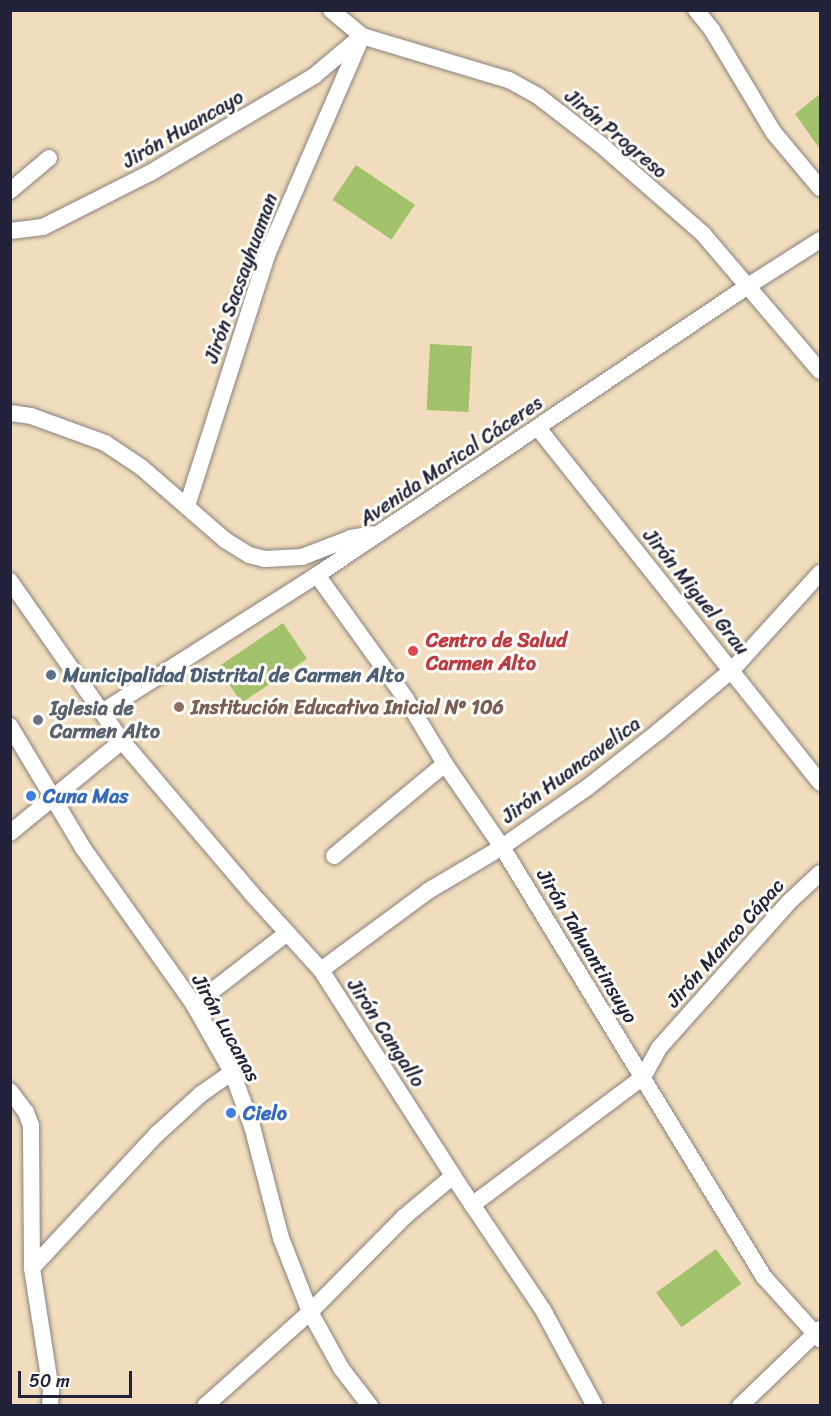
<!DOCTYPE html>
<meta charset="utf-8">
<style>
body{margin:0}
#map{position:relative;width:831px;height:1416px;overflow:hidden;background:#f1ddbd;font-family:Sriracha,sans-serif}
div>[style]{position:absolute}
.green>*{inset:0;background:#a1c26b;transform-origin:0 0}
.roads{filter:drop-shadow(0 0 2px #8a807c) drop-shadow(0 0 2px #8a807c)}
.minor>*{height:16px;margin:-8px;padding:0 8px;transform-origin:8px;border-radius:8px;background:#fff}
.dots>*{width:16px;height:16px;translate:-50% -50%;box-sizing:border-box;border:3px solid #fdfcf7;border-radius:50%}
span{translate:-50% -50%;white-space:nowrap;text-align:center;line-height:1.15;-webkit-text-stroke:6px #fdfcf7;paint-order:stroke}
.street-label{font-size:20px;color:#22223b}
.health-label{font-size:20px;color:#be3a42;font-weight:700}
.left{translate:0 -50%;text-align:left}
.service-label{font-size:20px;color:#4e5e75;font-weight:700}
.education-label{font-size:20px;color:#785e54;font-weight:700}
.worship-label{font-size:20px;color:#5b616d;font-weight:700}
.shop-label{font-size:20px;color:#366cbe;font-weight:700}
.frame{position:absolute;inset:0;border:12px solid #22223b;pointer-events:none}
.scale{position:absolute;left:18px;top:1371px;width:114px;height:27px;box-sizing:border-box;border:3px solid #22223b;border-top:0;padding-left:8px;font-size:18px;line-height:21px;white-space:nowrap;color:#22223b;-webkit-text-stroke:4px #fdfcf7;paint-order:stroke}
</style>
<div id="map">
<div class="green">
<div style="clip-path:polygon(820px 94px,820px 149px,795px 114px)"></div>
<div style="left:356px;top:165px;width:71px;height:42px;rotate:34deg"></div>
<div style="left:430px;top:344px;width:42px;height:66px;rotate:3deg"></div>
<div style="left:283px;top:623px;width:43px;height:79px;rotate:56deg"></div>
<div style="left:716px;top:1249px;width:43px;height:74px;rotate:54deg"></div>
</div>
<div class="roads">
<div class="minor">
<div style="left:331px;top:10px;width:40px;rotate:40deg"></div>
<div style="left:362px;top:36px;width:153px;rotate:16.7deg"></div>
<div style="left:509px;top:80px;width:33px;rotate:29deg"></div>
<div style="left:538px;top:96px;width:78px;rotate:37.7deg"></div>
<div style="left:600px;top:144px;width:137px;rotate:41.1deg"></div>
<div style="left:703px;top:234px;width:180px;rotate:49.5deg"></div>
<div style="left:696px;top:10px;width:26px;rotate:51deg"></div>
<div style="left:712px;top:30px;width:120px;rotate:59deg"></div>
<div style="left:774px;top:133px;width:72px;rotate:50.1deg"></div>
<div style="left:10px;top:191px;width:51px;rotate:-40.2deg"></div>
<div style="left:10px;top:231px;width:33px;rotate:-7deg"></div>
<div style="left:43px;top:227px;width:120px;rotate:-26.8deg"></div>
<div style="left:150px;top:173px;width:191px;rotate:-30.6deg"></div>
<div style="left:314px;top:76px;width:57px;rotate:-40.1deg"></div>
<div style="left:10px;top:413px;width:21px;rotate:8deg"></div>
<div style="left:31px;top:416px;width:79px;rotate:20deg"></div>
<div style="left:105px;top:443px;width:43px;rotate:33.7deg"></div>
<div style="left:141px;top:467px;width:111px;rotate:41deg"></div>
<div style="left:225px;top:540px;width:28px;rotate:32deg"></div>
<div style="left:249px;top:555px;width:16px;rotate:14deg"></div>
<div style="left:265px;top:559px;width:37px;rotate:-3deg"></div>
<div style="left:302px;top:557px;width:53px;rotate:-21.2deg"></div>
<div style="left:351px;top:538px;width:22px;rotate:-10deg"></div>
<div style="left:538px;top:428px;width:453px;rotate:51.5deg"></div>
<div style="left:187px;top:506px;width:263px;rotate:-72.3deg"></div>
<div style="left:267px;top:255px;width:239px;rotate:-66.5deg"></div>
<div style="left:317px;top:575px;width:153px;rotate:54.3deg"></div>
<div style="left:406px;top:699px;width:76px;rotate:59deg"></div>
<div style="left:445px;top:764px;width:101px;rotate:55.5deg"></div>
<div style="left:502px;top:847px;width:504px;rotate:58.65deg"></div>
<div style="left:764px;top:1277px;width:84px;rotate:47.9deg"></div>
<div style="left:10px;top:581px;width:195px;rotate:55deg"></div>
<div style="left:122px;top:741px;width:201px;rotate:49.6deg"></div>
<div style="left:252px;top:894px;width:103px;rotate:47.8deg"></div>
<div style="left:321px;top:970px;width:245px;rotate:57.3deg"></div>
<div style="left:453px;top:1176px;width:161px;rotate:56.1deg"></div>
<div style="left:543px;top:1310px;width:109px;rotate:61.6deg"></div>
<div style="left:102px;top:712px;width:255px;rotate:-32.5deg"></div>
<div style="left:317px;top:575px;width:519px;rotate:-33.84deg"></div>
<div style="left:748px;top:286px;width:85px;rotate:-32.6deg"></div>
<div style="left:10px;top:726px;width:142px;rotate:59.1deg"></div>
<div style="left:83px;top:848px;width:192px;rotate:54.7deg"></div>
<div style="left:194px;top:1005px;width:77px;rotate:60.4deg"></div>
<div style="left:232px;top:1072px;width:58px;rotate:69.7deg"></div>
<div style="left:252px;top:1126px;width:116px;rotate:75.5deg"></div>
<div style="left:281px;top:1238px;width:79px;rotate:68.6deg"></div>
<div style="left:310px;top:1312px;width:64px;rotate:61deg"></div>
<div style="left:341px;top:1368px;width:48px;rotate:52.7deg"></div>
<div style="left:10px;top:833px;width:145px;rotate:-39.4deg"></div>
<div style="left:334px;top:856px;width:144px;rotate:-39.7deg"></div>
<div style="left:321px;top:970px;width:133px;rotate:-36.4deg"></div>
<div style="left:428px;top:891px;width:86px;rotate:-30.7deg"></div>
<div style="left:502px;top:847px;width:105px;rotate:-34.9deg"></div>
<div style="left:588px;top:787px;width:89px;rotate:-38.2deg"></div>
<div style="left:658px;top:732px;width:97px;rotate:-40deg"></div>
<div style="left:732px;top:670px;width:131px;rotate:-47.8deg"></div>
<div style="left:194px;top:1005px;width:118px;rotate:-37.7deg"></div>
<div style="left:10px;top:1091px;width:26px;rotate:53deg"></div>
<div style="left:26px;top:1112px;width:15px;rotate:70deg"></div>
<div style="left:31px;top:1126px;width:142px;rotate:89.6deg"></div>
<div style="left:32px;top:1268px;width:124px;rotate:81.2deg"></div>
<div style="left:51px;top:1391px;width:15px;rotate:94deg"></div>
<div style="left:472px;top:1205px;width:214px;rotate:-36.8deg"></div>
<div style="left:643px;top:1077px;width:33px;rotate:-61deg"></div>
<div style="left:659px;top:1048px;width:195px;rotate:-48.3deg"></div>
<div style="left:789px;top:902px;width:42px;rotate:-43.1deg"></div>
<div style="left:32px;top:1268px;width:183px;rotate:-47deg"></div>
<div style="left:157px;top:1134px;width:59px;rotate:-42.3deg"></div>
<div style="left:201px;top:1094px;width:38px;rotate:-35deg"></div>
<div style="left:205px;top:1406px;width:141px;rotate:-41.8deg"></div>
<div style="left:310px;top:1312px;width:134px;rotate:-45.3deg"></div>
<div style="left:404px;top:1217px;width:64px;rotate:-39.9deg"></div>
<div style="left:740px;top:1406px;width:111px;rotate:-43.9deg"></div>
</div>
</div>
<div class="dots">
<div style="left:413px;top:651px;background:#e0444e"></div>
<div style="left:51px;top:675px;background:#5c6f8a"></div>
<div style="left:179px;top:707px;background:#8d6e63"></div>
<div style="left:38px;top:720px;background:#6b7280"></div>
<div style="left:31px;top:796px;background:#3f7fe0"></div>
<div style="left:231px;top:1113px;background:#3f7fe0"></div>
</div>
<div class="street-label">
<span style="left:183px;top:129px;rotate:-30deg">Jirón Huancayo</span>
<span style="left:616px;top:134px;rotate:40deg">Jirón Progreso</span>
<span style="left:241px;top:278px;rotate:-70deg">Jirón Sacsayhuaman</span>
<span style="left:451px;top:461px;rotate:-34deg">Avenida Marical Cáceres</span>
<span style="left:696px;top:592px;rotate:51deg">Jirón Miguel Grau</span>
<span style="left:571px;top:770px;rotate:-36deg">Jirón Huancavelica</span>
<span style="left:725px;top:943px;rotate:-48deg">Jirón Manco Cápac</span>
<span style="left:587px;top:946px;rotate:59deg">Jirón Tahuantinsuyo</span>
<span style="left:226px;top:1028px;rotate:61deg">Jirón Lucanas</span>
<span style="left:386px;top:1033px;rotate:57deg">Jirón Cangallo</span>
</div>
<div class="health-label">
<span class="left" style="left:426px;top:652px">Centro de Salud<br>Carmen Alto</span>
</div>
<div class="service-label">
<span class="left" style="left:63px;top:675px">Municipalidad Distrital de Carmen Alto</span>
</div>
<div class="education-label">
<span class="left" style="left:191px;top:707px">Institución Educativa Inicial Nº 106</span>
</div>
<div class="worship-label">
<span class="left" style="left:50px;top:720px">Iglesia de<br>Carmen Alto</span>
</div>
<div class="shop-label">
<span class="left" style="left:43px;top:796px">Cuna Mas</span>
<span class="left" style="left:243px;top:1113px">Cielo</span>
</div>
<div class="frame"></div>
<div class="scale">50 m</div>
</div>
